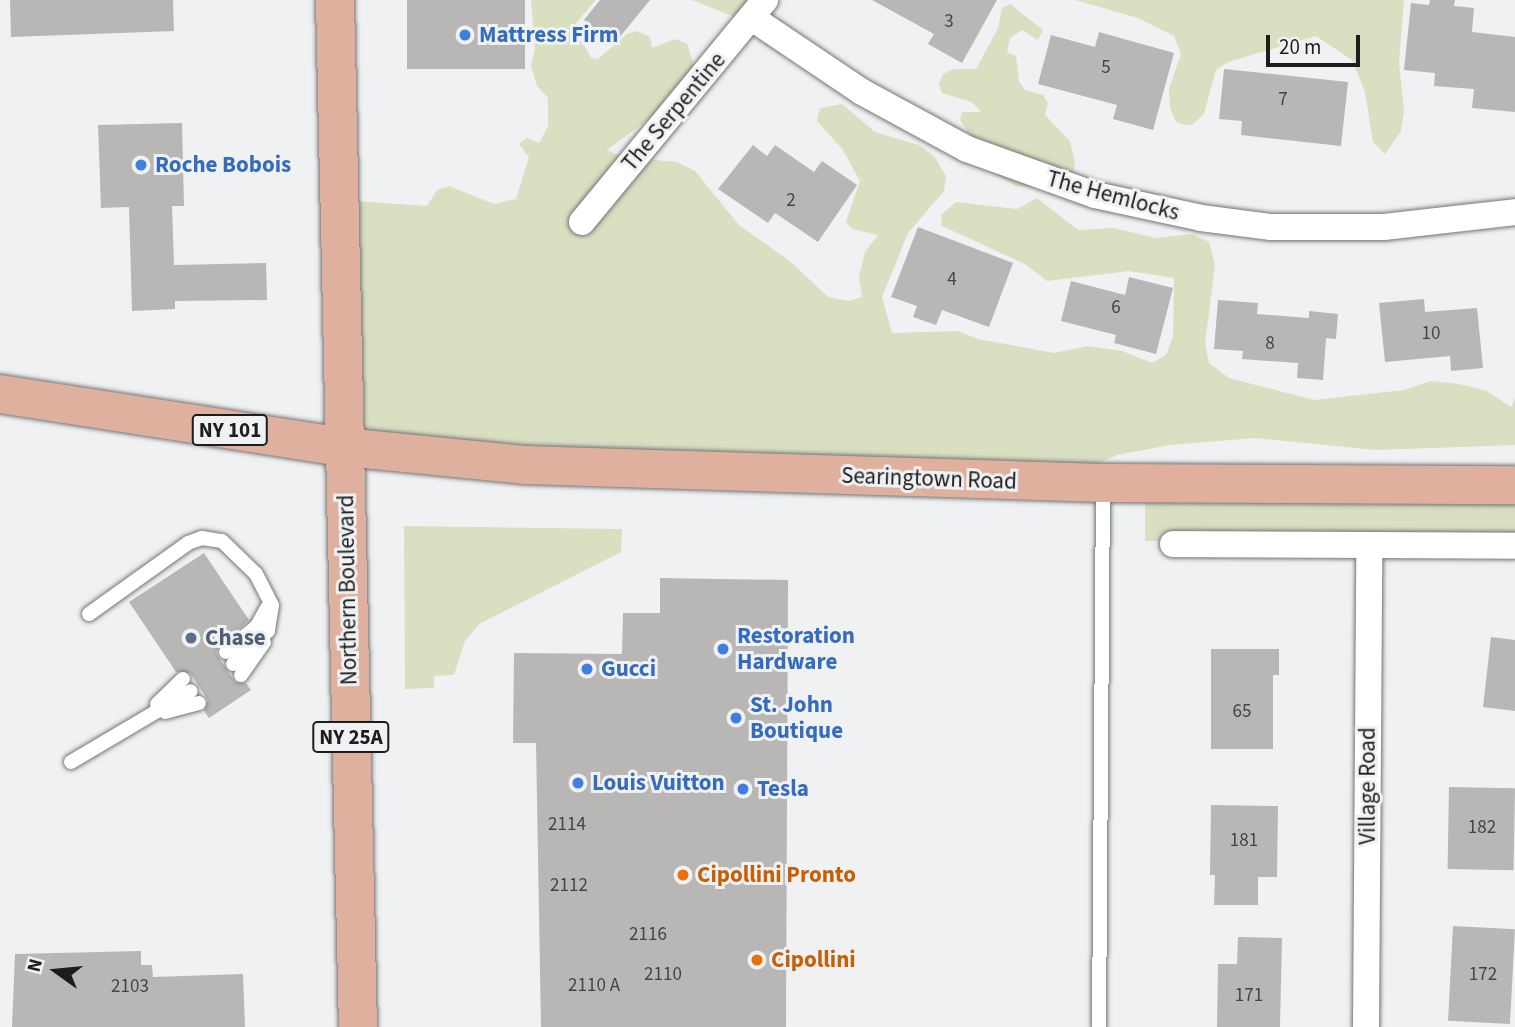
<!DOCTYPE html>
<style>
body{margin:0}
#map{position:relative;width:1515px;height:1027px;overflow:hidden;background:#f0f1f2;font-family:"Source Sans 3",sans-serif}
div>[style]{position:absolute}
.green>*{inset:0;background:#d9e0c1;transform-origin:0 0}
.building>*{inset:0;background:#b8b7b6;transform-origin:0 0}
.roads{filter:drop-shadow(0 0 2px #747576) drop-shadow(0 0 2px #747576)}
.lane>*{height:14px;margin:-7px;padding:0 7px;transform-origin:7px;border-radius:7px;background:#fff}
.street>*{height:26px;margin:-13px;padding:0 13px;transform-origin:13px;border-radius:13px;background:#fff}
.primary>*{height:38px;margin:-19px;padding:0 19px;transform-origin:19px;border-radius:19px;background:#dfb09e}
.dots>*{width:19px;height:19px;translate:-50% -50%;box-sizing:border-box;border:4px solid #f0f1f2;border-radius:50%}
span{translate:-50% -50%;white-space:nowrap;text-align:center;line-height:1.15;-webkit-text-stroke:6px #f0f1f2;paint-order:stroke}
.number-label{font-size:19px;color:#444}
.number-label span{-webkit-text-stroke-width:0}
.shield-label span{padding:2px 5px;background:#f0f1f2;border:2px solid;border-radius:5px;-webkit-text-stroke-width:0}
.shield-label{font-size:21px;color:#1d1d1e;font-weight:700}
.shop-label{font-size:23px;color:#366cbe;font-weight:700}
.left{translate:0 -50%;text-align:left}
.street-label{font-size:23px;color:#1d1d1e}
.service-label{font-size:23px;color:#4e5e75;font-weight:700}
.food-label{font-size:23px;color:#c56008;font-weight:700}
.north{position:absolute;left:21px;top:936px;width:70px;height:70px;-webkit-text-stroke:5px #f0f1f2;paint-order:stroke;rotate:285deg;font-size:19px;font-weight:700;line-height:28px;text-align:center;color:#1d1d1e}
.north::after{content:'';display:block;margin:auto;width:24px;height:32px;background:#1d1d1e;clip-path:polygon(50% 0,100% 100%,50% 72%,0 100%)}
.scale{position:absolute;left:1266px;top:35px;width:94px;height:32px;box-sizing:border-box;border:4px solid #1d1d1e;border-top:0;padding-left:9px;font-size:21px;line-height:24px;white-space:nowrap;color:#1d1d1e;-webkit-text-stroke:5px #f0f1f2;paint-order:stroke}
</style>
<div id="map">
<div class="green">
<div style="clip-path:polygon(531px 0,596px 0,569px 31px,583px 43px,591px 58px,598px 59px,627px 34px,637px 31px,650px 37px,652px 48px,675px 39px,687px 44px,695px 68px,653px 116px,607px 150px,622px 157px,677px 162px,695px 171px,739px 225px,791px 262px,828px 297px,849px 301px,862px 297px,859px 277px,865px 252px,878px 235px,852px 229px,846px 222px,860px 181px,843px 150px,817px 121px,820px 108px,842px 104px,875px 132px,919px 145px,934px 156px,946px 176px,944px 191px,908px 233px,882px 297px,892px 333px,958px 331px,978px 339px,1054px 353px,1088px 346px,1122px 351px,1152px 363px,1166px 355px,1173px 336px,1174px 278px,1129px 271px,1047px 281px,1025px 264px,942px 226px,941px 215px,956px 202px,1017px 209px,1037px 198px,1078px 230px,1113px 228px,1156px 238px,1192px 234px,1209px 242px,1215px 265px,1205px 344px,1209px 363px,1229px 378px,1314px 400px,1404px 390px,1431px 381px,1459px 384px,1487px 391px,1511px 407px,1515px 398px,1515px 445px,1376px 450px,1255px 438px,1170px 445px,1117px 455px,1094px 466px,1065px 469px,1045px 460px,1079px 483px,344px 448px,339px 200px,427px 206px,437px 190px,449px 186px,494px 204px,516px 199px,529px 157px,519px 144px,527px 138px,539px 143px,548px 126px,548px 98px,537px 86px,531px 66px,535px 49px)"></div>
<div style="clip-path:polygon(692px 0,769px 0,772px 24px,742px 20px)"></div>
<div style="clip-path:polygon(1075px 0,1404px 0,1399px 62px,1404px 111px,1401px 131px,1385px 154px,1373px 142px,1365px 92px,1352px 60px,1316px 36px,1228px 62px,1216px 70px,1204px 114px,1192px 125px,1184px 125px,1176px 122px,1170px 108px,1169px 89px,1181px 54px,1174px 36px,1138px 18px)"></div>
<div style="clip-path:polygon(1010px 4px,1043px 30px,1038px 40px,1022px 30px,1010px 38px,1007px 52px,1016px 56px,1019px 81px,1025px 90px,1043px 95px,1048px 103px,1045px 115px,1070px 141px,1075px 164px,1072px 177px,1038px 188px,1016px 186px,998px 176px,960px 120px,962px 112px,981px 112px,972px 102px,942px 93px,939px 84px,943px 74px,954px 69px,976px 69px,998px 28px,1002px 8px)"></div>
<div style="left:1145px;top:486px;width:370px;height:55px"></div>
<div style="clip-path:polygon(404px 526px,622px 529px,621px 552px,479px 624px,465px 641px,454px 675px,434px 676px,434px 688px,405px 689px)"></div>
</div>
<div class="building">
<div style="clip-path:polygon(10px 0,173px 0,174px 31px,11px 37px)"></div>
<div style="left:407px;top:0;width:118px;height:69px"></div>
<div style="clip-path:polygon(600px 0,650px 0,614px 44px,584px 20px)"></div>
<div style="clip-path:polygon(872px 0,997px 0,962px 63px,928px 44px,934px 34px)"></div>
<div style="clip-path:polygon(1430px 0,1455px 0,1454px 6px,1474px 8px,1472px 32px,1515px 37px,1515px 112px,1472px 108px,1474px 89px,1434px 86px,1435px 73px,1404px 70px,1411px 3px,1429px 5px)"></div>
<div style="clip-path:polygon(1099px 32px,1174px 53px,1153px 130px,1113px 119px,1117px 105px,1038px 84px,1051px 35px,1095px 47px)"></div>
<div style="clip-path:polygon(1224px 69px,1348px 82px,1341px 146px,1241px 135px,1242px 121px,1219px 119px)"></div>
<div style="clip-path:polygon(182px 123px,184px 206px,172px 206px,174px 265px,266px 263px,267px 300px,175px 301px,175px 309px,132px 311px,129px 207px,101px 208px,98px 125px)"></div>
<div style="clip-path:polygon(753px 145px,767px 156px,775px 145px,814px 172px,822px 161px,857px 185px,818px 242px,775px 213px,768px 223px,718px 189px)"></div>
<div style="clip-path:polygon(918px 227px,1013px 263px,989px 327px,942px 310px,936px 325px,913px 317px,917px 306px,891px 297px)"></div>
<div style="clip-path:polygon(1129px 277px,1173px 288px,1156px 354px,1114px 343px,1116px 335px,1061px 321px,1071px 281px,1125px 295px)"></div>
<div style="clip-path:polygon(1424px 299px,1425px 312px,1477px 308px,1483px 368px,1451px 371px,1450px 356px,1385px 362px,1379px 303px)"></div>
<div style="clip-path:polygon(1218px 300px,1258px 303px,1257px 314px,1309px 318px,1309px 311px,1338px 314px,1336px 339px,1326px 338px,1323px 380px,1297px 378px,1298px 363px,1242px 359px,1243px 351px,1214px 349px)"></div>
<div style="clip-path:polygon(204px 553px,249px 620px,220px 645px,216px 653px,235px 682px,246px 683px,251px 690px,209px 718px,204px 711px,208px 700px,190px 673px,176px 672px,129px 602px)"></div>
<div style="clip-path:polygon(660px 578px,788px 580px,786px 1027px,541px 1027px,536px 743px,513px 743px,514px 653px,622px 654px,623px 613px,660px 613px)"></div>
<div style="clip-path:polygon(1491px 637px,1515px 640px,1515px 711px,1483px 707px)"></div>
<div style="clip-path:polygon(1211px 649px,1279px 649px,1279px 675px,1273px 675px,1273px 749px,1211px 749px)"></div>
<div style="left:1449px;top:787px;width:66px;height:82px;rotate:1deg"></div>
<div style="clip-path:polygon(1211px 805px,1278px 806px,1277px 877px,1258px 877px,1258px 905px,1214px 905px,1215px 875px,1210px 875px)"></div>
<div style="left:1453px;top:926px;width:62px;height:95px;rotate:3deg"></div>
<div style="clip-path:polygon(1238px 937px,1282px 938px,1280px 1027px,1217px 1027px,1218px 964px,1237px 964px)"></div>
<div style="clip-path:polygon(141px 951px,141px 965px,152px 965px,153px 977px,243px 974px,245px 1027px,12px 1027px,15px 954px)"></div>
</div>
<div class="roads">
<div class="lane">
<div style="left:89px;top:614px;width:122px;rotate:-35.6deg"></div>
<div style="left:188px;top:543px;width:15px;rotate:-20deg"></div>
<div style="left:202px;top:538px;width:20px;rotate:9deg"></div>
<div style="left:222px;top:541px;width:47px;rotate:44.1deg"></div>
<div style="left:256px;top:574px;width:35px;rotate:63deg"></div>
<div style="left:272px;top:605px;width:26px;rotate:99deg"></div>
<div style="left:268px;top:631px;width:48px;rotate:136.7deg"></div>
<div style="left:226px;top:652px;width:40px;rotate:-40deg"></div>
<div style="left:257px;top:626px;width:21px;rotate:-61deg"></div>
<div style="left:241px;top:675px;width:40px;rotate:-55.1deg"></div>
<div style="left:157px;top:704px;width:36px;rotate:-44deg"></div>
<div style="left:165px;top:712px;width:35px;rotate:-15deg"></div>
<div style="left:71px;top:762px;width:139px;rotate:-30.6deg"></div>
<div style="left:1099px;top:1027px;width:541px;rotate:-89.58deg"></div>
</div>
<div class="street">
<div style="left:752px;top:18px;width:133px;rotate:33.9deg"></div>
<div style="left:862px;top:92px;width:119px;rotate:28.5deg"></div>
<div style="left:967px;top:149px;width:136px;rotate:19.8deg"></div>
<div style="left:1095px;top:195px;width:108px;rotate:12.2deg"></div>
<div style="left:1201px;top:218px;width:71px;rotate:7.3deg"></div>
<div style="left:1271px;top:227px;width:113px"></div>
<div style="left:1384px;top:227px;width:132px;rotate:-6.5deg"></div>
<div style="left:582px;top:222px;width:288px;rotate:-50.5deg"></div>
<div style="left:1173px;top:544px;width:342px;rotate:0.3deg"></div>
<div style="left:1366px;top:1027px;width:482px;rotate:-89.6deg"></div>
</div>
<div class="primary">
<div style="left:335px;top:0;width:1027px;rotate:88.72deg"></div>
<div style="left:0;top:394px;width:348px;rotate:8.8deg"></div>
<div style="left:344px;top:447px;width:182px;rotate:5.7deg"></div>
<div style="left:525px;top:465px;width:578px;rotate:1.78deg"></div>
<div style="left:1103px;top:483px;width:412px;rotate:0.3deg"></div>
</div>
</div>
<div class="dots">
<div style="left:465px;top:35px;background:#3f7fe0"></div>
<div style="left:141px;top:165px;background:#3f7fe0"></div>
<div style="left:191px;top:638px;background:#5c6f8a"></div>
<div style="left:723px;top:649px;background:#3f7fe0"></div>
<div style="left:587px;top:669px;background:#3f7fe0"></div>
<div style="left:736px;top:718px;background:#3f7fe0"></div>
<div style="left:578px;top:783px;background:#3f7fe0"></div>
<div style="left:743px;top:789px;background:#3f7fe0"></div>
<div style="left:683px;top:875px;background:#e8710a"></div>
<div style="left:757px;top:960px;background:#e8710a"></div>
</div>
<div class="number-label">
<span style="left:949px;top:22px">3</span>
<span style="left:1106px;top:68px">5</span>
<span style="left:1283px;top:100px">7</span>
<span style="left:791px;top:201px">2</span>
<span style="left:952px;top:280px">4</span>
<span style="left:1116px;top:308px">6</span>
<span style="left:1431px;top:334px">10</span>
<span style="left:1270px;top:344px">8</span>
<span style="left:1242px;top:712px">65</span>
<span style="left:567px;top:825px">2114</span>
<span style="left:1482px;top:828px">182</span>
<span style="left:1244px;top:841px">181</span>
<span style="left:569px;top:886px">2112</span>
<span style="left:648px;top:935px">2116</span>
<span style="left:663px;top:975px">2110</span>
<span style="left:1483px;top:975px">172</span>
<span style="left:594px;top:986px">2110 A</span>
<span style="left:130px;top:987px">2103</span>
<span style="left:1249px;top:996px">171</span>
</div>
<div class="shield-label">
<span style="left:230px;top:430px">NY 101</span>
<span style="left:351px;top:737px">NY 25A</span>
</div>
<div class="shop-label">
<span class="left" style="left:479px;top:35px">Mattress Firm</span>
<span class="left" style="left:155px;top:165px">Roche Bobois</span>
<span class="left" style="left:737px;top:649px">Restoration<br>Hardware</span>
<span class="left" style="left:601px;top:669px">Gucci</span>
<span class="left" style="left:750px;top:718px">St. John<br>Boutique</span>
<span class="left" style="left:592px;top:783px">Louis Vuitton</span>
<span class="left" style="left:757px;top:789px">Tesla</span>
</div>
<div class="street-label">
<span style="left:674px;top:112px;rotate:-50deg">The Serpentine</span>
<span style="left:1113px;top:196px;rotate:15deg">The Hemlocks</span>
<span style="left:929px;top:479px;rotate:2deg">Searingtown Road</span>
<span style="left:348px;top:590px;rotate:-91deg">Northern Boulevard</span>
<span style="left:1368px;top:786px;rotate:-90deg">Village Road</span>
</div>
<div class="service-label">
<span class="left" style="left:205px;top:638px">Chase</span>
</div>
<div class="food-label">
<span class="left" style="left:697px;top:875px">Cipollini Pronto</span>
<span class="left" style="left:771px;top:960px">Cipollini</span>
</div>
<div class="north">N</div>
<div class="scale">20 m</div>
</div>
